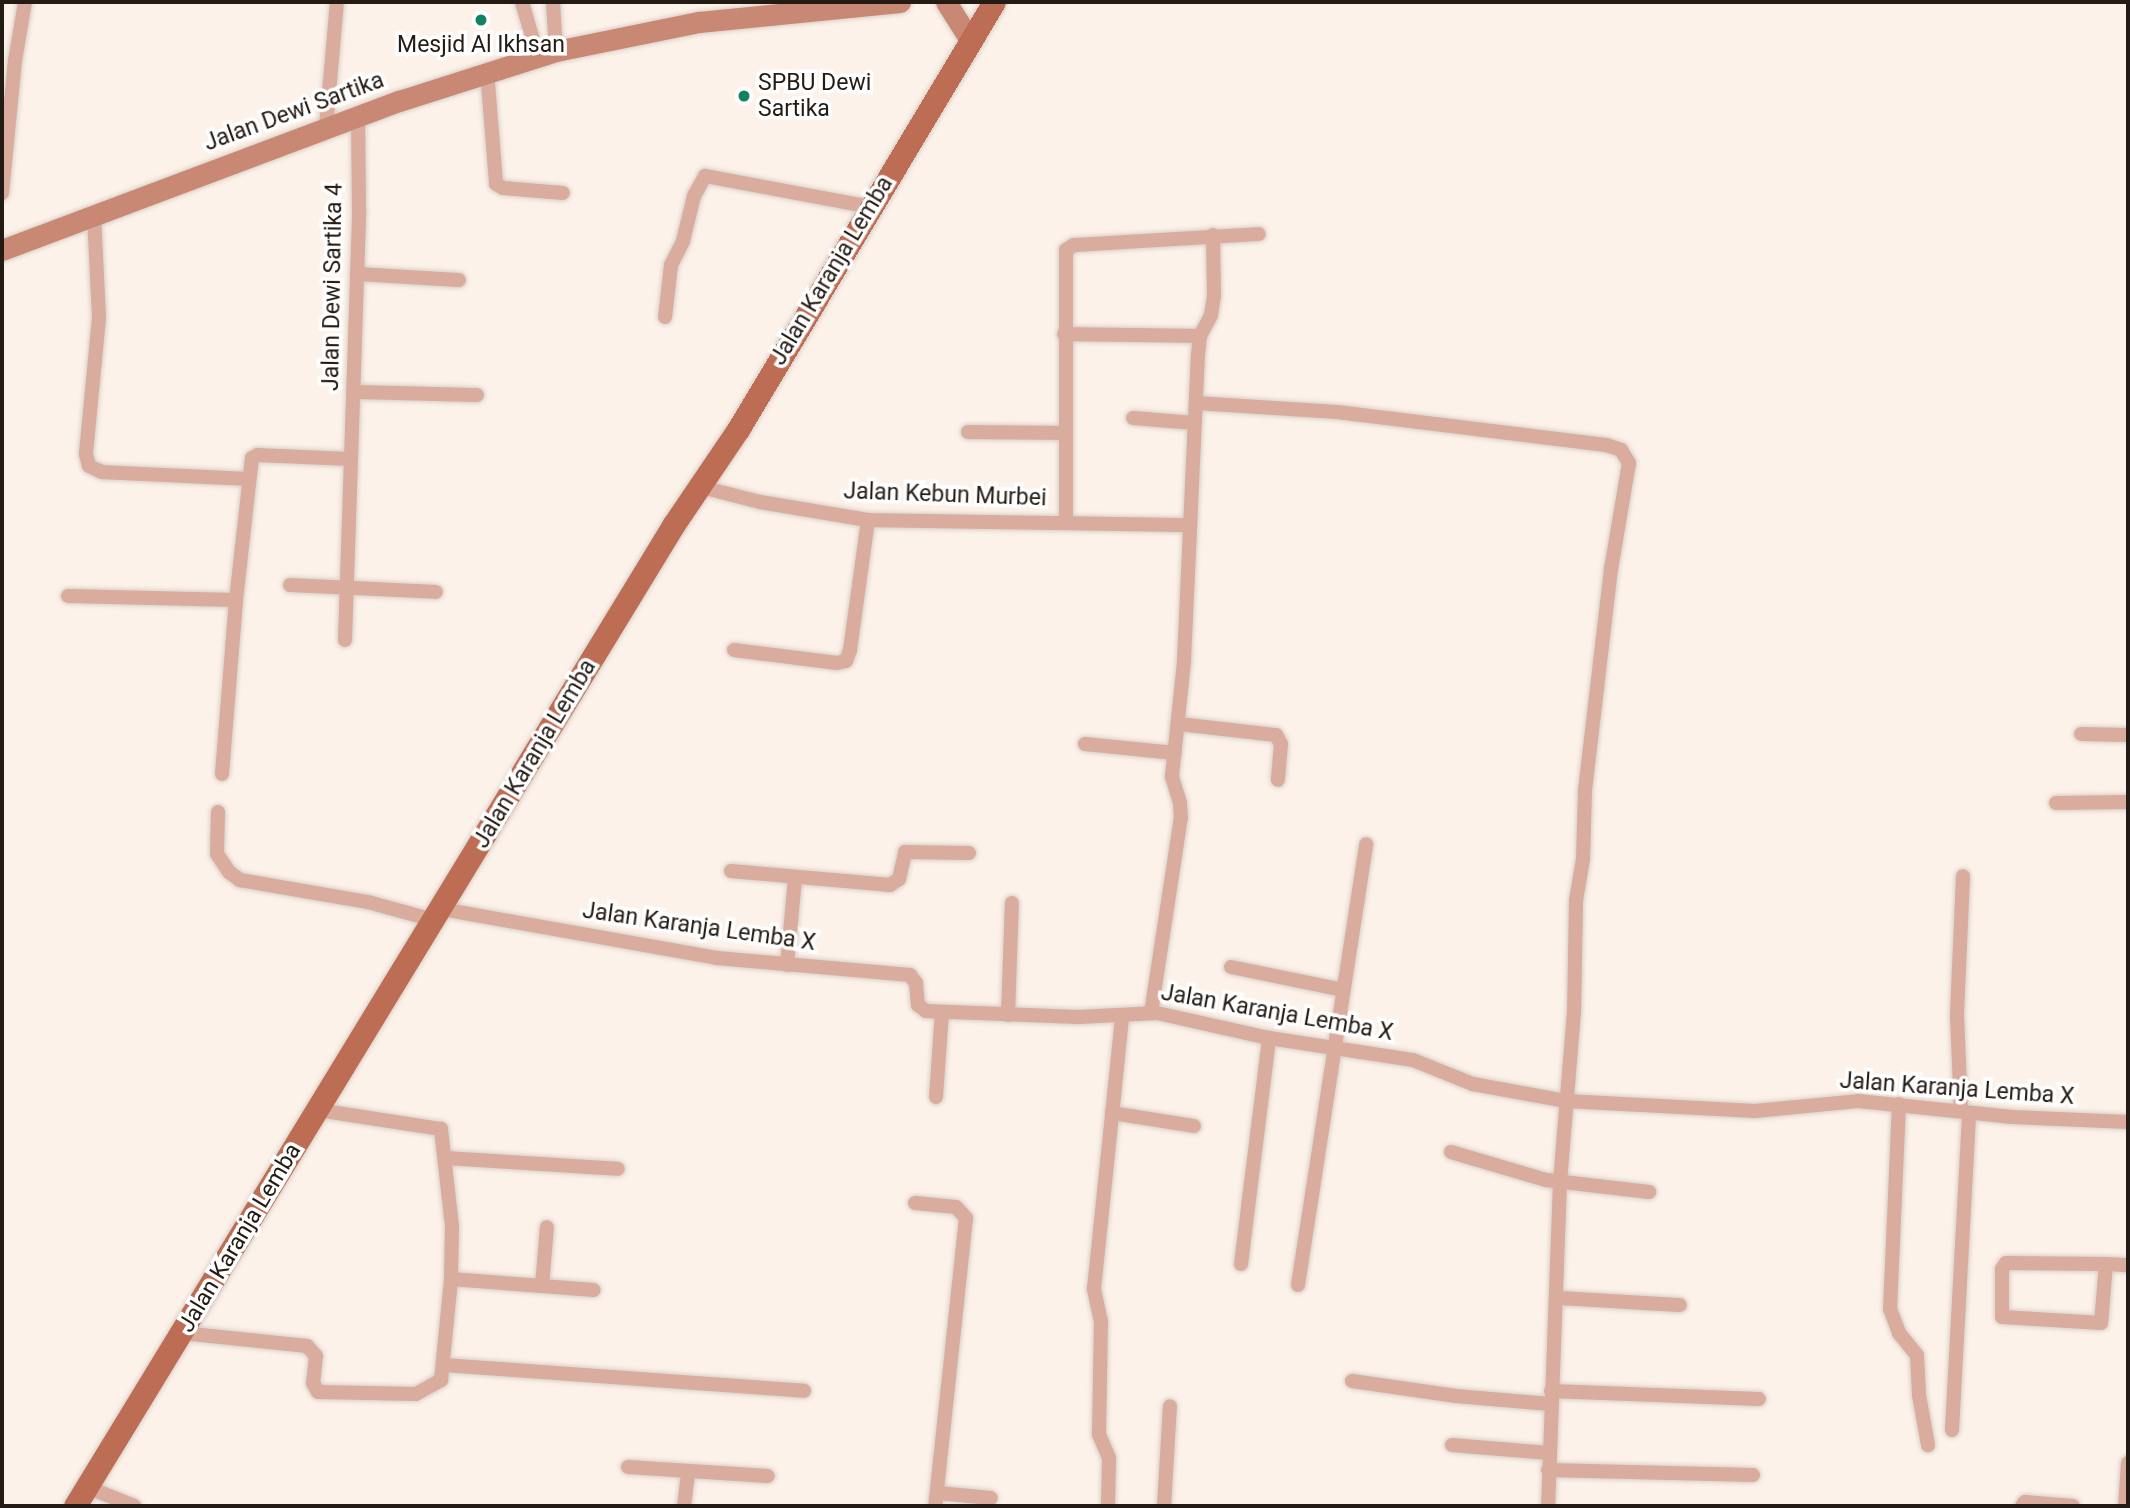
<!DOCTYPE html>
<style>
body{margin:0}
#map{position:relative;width:2130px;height:1508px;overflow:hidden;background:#fdf2ea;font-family:Roboto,sans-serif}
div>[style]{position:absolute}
.roads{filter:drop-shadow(0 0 2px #dad0c8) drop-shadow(0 0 2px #dad0c8)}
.street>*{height:14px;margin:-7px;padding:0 7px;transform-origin:7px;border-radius:7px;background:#d9ac9e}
.secondary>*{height:21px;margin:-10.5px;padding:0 10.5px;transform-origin:10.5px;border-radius:10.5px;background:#c98873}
.primary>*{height:23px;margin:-11.5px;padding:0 11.5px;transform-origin:11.5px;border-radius:11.5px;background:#bc6d53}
.dots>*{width:19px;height:19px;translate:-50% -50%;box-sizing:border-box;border:4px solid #fff;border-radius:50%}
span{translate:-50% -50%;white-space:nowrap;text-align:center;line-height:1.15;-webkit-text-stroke:7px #fff;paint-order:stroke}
.poi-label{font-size:23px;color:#241b14}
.left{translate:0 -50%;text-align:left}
.street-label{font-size:23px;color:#241b14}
.frame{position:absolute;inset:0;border:4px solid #241b14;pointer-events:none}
</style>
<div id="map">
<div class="roads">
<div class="street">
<div style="left:522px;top:2px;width:57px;rotate:73.8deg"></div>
<div style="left:553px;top:2px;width:49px;rotate:86.5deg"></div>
<div style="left:487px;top:71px;width:113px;rotate:85.4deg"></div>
<div style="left:496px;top:184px;width:8px;rotate:30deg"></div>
<div style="left:503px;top:188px;width:60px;rotate:4.8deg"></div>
<div style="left:326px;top:127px;width:125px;rotate:-85deg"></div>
<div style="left:2px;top:193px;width:133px;rotate:-84.4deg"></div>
<div style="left:15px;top:61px;width:60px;rotate:-80.4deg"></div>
<div style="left:94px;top:215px;width:103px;rotate:87.2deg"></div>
<div style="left:99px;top:318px;width:137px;rotate:95.5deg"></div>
<div style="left:86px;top:454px;width:12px;rotate:76deg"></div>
<div style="left:89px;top:466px;width:14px;rotate:25deg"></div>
<div style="left:102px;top:472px;width:146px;rotate:2.7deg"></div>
<div style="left:357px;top:274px;width:102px;rotate:3.4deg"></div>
<div style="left:665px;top:317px;width:52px;rotate:-83.4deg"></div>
<div style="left:671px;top:265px;width:27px;rotate:-63deg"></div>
<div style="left:683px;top:241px;width:46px;rotate:-76.3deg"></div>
<div style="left:694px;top:196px;width:23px;rotate:-61deg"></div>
<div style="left:705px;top:176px;width:168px;rotate:10.6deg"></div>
<div style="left:1064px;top:334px;width:136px;rotate:0.8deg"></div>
<div style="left:354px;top:392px;width:123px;rotate:1.4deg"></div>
<div style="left:1196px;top:403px;width:141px;rotate:3.7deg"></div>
<div style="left:1337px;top:412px;width:271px;rotate:7deg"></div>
<div style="left:1606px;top:445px;width:16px;rotate:18deg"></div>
<div style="left:1621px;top:450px;width:15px;rotate:58deg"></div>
<div style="left:1629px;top:463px;width:108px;rotate:99.6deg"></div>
<div style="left:1611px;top:569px;width:225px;rotate:96.7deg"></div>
<div style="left:1585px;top:792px;width:67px;rotate:91.7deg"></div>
<div style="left:1583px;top:859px;width:43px;rotate:99.5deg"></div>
<div style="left:1576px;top:901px;width:111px;rotate:91deg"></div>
<div style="left:1574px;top:1012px;width:171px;rotate:94.7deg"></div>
<div style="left:1560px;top:1182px;width:324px;rotate:92.1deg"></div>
<div style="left:1133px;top:418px;width:62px;rotate:4.6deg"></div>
<div style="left:968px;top:432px;width:96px;rotate:0.6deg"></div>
<div style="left:701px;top:487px;width:61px;rotate:14.3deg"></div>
<div style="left:760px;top:502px;width:109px;rotate:9.5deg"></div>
<div style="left:868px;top:520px;width:322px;rotate:0.9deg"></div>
<div style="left:1066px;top:520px;width:270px;rotate:-90deg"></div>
<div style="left:1066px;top:250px;width:9px;rotate:-32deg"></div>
<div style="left:1074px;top:245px;width:185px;rotate:-3.4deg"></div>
<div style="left:290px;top:585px;width:146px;rotate:2.7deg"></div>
<div style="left:68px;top:596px;width:168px;rotate:1.4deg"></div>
<div style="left:345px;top:640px;width:430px;rotate:-88.1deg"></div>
<div style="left:359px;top:210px;width:94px;rotate:-90.6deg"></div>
<div style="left:734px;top:650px;width:104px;rotate:7.2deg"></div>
<div style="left:837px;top:663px;width:9px;rotate:-13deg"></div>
<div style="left:846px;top:661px;width:12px;rotate:-70deg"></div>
<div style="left:850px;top:650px;width:131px;rotate:-82.1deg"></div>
<div style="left:1179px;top:724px;width:98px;rotate:6.5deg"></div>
<div style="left:1276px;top:735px;width:10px;rotate:61deg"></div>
<div style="left:1281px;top:744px;width:36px;rotate:95deg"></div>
<div style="left:2081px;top:734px;width:47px;rotate:1.2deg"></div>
<div style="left:1085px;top:744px;width:90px;rotate:5.7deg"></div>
<div style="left:222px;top:774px;width:175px;rotate:-85.4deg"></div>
<div style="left:236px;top:600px;width:143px;rotate:-83.6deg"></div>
<div style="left:252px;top:458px;width:7px;rotate:-27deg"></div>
<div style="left:258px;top:455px;width:91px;rotate:2.5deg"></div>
<div style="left:2056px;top:803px;width:72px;rotate:-0.8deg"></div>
<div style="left:218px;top:812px;width:42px;rotate:91.4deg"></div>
<div style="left:217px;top:854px;width:22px;rotate:56deg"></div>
<div style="left:229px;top:872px;width:14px;rotate:36deg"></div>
<div style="left:240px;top:880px;width:130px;rotate:9.8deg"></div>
<div style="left:368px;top:902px;width:68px;rotate:15.3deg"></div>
<div style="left:731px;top:871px;width:160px;rotate:5deg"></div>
<div style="left:890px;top:885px;width:11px;rotate:-34deg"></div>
<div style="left:899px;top:879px;width:28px;rotate:-77deg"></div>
<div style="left:905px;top:852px;width:64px;rotate:0.9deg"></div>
<div style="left:442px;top:909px;width:279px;rotate:10.1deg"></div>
<div style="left:717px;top:958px;width:194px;rotate:5deg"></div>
<div style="left:910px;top:975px;width:10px;rotate:53deg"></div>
<div style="left:916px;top:983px;width:22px;rotate:85deg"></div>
<div style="left:918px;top:1005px;width:10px;rotate:37deg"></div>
<div style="left:926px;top:1011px;width:152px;rotate:2.3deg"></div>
<div style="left:1078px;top:1017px;width:79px;rotate:-2.9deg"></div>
<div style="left:1157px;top:1013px;width:115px;rotate:12.6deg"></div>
<div style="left:1269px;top:1038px;width:146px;rotate:8.7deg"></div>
<div style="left:1413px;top:1060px;width:65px;rotate:21.8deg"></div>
<div style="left:1473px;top:1084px;width:95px;rotate:10.4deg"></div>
<div style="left:1566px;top:1101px;width:189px;rotate:3deg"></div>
<div style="left:1755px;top:1111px;width:103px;rotate:-5.5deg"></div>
<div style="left:1858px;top:1101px;width:155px;rotate:5.9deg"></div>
<div style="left:2012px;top:1117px;width:116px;rotate:2.5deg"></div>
<div style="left:787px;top:965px;width:87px;rotate:-84.7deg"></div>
<div style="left:1231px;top:967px;width:114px;rotate:11.6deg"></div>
<div style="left:1151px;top:1013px;width:197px;rotate:-81.3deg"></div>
<div style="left:1181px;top:818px;width:15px;rotate:-94deg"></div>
<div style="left:1180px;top:803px;width:28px;rotate:-107deg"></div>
<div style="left:1172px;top:776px;width:116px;rotate:-84deg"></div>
<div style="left:1184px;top:661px;width:306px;rotate:-87.4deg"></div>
<div style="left:1198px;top:355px;width:19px;rotate:-84deg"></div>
<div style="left:1200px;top:336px;width:24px;rotate:-62deg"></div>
<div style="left:1211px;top:315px;width:20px;rotate:-81deg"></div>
<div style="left:1214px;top:295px;width:60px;rotate:-91deg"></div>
<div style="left:1008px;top:1015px;width:112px;rotate:-88deg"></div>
<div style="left:936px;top:1097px;width:85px;rotate:-86deg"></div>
<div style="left:1899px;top:1104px;width:205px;rotate:92.5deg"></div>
<div style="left:1890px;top:1309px;width:26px;rotate:69deg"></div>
<div style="left:1899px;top:1333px;width:28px;rotate:51deg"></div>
<div style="left:1917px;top:1355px;width:40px;rotate:87.1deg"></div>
<div style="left:1919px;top:1395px;width:51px;rotate:79.8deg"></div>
<div style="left:1961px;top:1111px;width:97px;rotate:-92.4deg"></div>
<div style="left:1957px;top:1014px;width:138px;rotate:-87.5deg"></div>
<div style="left:1112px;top:1113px;width:83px;rotate:9deg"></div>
<div style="left:1451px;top:1152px;width:99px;rotate:16.4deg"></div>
<div style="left:1546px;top:1180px;width:104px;rotate:6.6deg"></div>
<div style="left:445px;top:1158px;width:173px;rotate:3.6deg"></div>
<div style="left:915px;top:1203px;width:41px;rotate:5.6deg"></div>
<div style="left:956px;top:1207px;width:15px;rotate:48deg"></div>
<div style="left:966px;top:1218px;width:290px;rotate:96.1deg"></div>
<div style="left:1241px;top:1264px;width:228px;rotate:-82.9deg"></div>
<div style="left:2106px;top:1264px;width:59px;rotate:94.8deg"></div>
<div style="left:2101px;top:1323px;width:99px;rotate:-176.5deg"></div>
<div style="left:2002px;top:1317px;width:48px;rotate:-90deg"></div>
<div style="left:2002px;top:1269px;width:7px;rotate:-56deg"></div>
<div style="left:2006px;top:1263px;width:100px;rotate:0.6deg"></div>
<div style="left:2106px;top:1264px;width:22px;rotate:3deg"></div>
<div style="left:451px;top:1279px;width:143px;rotate:4.4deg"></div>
<div style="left:1298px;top:1285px;width:446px;rotate:-81.2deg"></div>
<div style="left:542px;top:1286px;width:59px;rotate:-85.2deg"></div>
<div style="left:1558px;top:1298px;width:122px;rotate:3.3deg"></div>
<div style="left:182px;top:1333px;width:126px;rotate:5.9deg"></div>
<div style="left:307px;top:1346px;width:13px;rotate:48deg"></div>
<div style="left:316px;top:1356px;width:27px;rotate:96deg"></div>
<div style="left:313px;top:1383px;width:10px;rotate:61deg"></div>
<div style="left:318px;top:1392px;width:98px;rotate:1.2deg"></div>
<div style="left:416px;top:1394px;width:29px;rotate:-29deg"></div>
<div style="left:441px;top:1380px;width:101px;rotate:-84.3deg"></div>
<div style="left:451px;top:1279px;width:53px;rotate:-88.9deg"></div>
<div style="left:452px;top:1226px;width:98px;rotate:-96.5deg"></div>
<div style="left:441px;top:1129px;width:124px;rotate:-171.2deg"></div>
<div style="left:444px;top:1365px;width:361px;rotate:4.1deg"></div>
<div style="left:1352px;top:1381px;width:105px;rotate:8.2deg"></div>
<div style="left:1456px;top:1396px;width:94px;rotate:4.9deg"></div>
<div style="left:1551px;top:1391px;width:208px;rotate:2.2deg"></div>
<div style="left:1952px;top:1430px;width:317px;rotate:-86.9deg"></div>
<div style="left:1452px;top:1445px;width:97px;rotate:4.7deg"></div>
<div style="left:628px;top:1467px;width:140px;rotate:3.7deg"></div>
<div style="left:1548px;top:1470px;width:205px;rotate:1.4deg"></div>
<div style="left:87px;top:1487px;width:51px;rotate:22deg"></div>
<div style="left:938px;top:1493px;width:53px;rotate:5.4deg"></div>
<div style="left:684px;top:1506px;width:35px;rotate:-83deg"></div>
<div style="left:1108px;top:1506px;width:48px;rotate:-88.8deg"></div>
<div style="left:1109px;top:1458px;width:26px;rotate:-113deg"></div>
<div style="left:1099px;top:1434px;width:112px;rotate:-89deg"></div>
<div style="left:1101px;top:1322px;width:34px;rotate:-102deg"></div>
<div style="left:1094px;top:1289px;width:273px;rotate:-84.1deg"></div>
<div style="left:1164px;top:1506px;width:100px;rotate:-86.6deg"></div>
<div style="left:2022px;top:1506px;width:5px;rotate:-53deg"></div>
<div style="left:2025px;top:1502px;width:48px;rotate:4.8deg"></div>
<div style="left:2125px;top:1506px;width:43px;rotate:-86deg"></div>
</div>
<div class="secondary">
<div style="left:946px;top:2px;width:45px;rotate:57.7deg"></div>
<div style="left:2px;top:250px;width:424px;rotate:-20.6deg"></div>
<div style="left:399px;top:101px;width:165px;rotate:-17.7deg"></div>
<div style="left:556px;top:51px;width:146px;rotate:-11.5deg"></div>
<div style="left:699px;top:22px;width:202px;rotate:-5.7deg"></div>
</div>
<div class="primary">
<div style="left:75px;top:1506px;width:1150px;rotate:-58.62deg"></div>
<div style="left:674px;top:524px;width:116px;rotate:-55.9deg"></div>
<div style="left:739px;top:428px;width:496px;rotate:-59.1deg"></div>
</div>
</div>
<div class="dots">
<div style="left:481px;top:20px;background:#108260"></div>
<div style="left:744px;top:96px;background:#108260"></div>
</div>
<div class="poi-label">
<span style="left:481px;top:45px">Mesjid Al Ikhsan</span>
<span class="left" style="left:758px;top:96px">SPBU Dewi<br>Sartika</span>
</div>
<div class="street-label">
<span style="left:294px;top:112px;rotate:-20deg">Jalan Dewi Sartika</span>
<span style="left:832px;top:271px;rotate:-59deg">Jalan Karanja Lemba</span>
<span style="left:333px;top:287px;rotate:-89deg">Jalan Dewi Sartika 4</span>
<span style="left:945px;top:495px;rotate:2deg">Jalan Kebun Murbei</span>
<span style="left:535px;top:754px;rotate:-59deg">Jalan Karanja Lemba</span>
<span style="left:699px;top:927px;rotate:8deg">Jalan Karanja Lemba X</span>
<span style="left:1277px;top:1013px;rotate:10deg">Jalan Karanja Lemba X</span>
<span style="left:1957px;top:1089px;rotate:4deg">Jalan Karanja Lemba X</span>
<span style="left:240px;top:1238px;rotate:-59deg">Jalan Karanja Lemba</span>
</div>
<div class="frame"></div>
</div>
